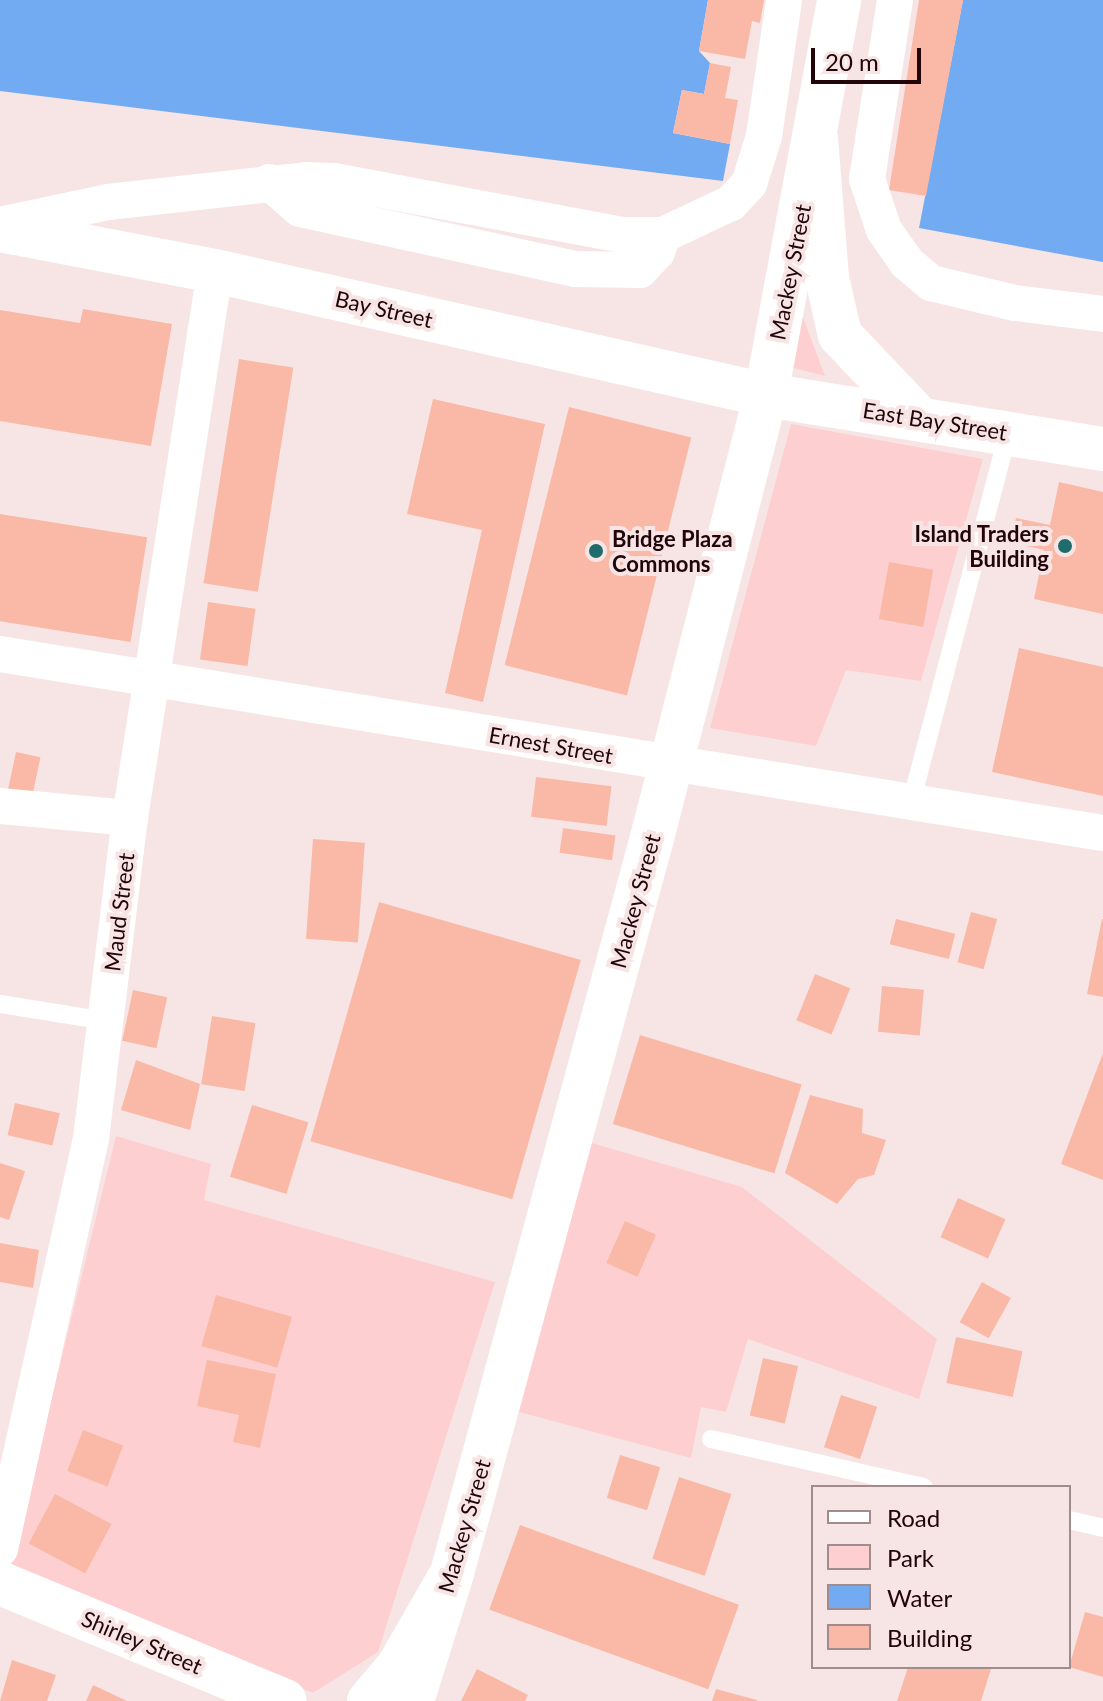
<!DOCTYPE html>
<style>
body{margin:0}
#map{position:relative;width:1103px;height:1701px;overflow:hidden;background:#f7e5e5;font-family:Lato,sans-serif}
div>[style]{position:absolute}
.green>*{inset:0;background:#fecfd0}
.water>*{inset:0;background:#73abf3}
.building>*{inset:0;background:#fab9a7;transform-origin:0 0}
.service>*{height:18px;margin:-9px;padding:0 9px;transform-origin:9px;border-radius:9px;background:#fff}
.minor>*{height:36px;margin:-18px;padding:0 18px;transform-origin:18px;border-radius:18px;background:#fff}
.secondary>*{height:44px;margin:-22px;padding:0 22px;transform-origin:22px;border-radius:22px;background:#fff}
.trunk>*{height:44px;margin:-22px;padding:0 22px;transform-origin:22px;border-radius:22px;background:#fff}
.dots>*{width:22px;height:22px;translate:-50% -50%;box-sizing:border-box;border:4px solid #f7e5e5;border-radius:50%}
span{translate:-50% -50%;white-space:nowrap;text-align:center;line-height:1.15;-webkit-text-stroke:8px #f7e5e5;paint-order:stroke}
.street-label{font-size:22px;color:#220509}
.poi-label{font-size:22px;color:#220509;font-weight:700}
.right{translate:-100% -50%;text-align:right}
.left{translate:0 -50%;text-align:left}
.legend{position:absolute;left:811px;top:1485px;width:260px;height:184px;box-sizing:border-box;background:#f7e5e5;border:2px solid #a28b8d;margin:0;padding:10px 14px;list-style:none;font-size:24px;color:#220509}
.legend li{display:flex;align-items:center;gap:16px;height:40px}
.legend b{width:40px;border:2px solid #a28b8d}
.scale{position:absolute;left:811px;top:48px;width:110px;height:36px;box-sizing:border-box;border:4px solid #220509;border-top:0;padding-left:10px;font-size:24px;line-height:28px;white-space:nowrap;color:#220509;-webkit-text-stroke:6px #f7e5e5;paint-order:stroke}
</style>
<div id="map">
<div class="green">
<div style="clip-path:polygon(798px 304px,825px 376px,782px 365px)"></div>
<div style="clip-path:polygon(791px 424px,983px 459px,921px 681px,846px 670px,816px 746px,710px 728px)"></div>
<div style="clip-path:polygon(116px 1136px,211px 1164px,204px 1200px,495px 1282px,378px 1652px,313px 1693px,10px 1568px)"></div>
<div style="clip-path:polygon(592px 1143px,742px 1187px,937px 1339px,919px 1399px,748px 1339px,726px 1412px,701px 1407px,691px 1458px,519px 1412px)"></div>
</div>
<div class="water">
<div style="clip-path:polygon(0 0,708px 0,699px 51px,710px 63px,704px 94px,682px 90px,673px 133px,730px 144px,723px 181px,0 91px)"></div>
<div style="clip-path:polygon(963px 0,1103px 0,1103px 262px,919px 228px)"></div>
</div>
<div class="building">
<div style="clip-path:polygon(708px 0,764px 0,760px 23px,752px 21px,745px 59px,699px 51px)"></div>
<div style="clip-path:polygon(919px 0,963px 0,926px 196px,889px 190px)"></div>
<div style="clip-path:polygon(710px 63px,731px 67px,725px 98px,738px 100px,730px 144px,673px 133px,682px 90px,704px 94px)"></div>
<div style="clip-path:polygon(83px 309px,172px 324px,151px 446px,0 421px,0 310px,80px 323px)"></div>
<div style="left:239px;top:359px;width:55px;height:227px;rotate:9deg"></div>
<div style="clip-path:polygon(433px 399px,545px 424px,483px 702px,445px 693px,482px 530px,407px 514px)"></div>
<div style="left:569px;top:407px;width:126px;height:266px;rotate:14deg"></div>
<div style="clip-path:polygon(1059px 482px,1103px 492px,1103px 614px,1034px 599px,1044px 550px,1010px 542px,1016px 518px,1050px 525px)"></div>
<div style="left:0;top:514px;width:149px;height:106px;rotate:9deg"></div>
<div style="left:889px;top:562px;width:45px;height:58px;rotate:10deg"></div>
<div style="left:208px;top:602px;width:48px;height:58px;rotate:8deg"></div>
<div style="clip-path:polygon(1019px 648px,1103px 667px,1103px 796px,992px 772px)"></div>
<div style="left:16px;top:752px;width:25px;height:39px;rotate:12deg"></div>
<div style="left:536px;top:777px;width:76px;height:40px;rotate:7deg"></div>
<div style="left:563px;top:828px;width:53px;height:25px;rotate:8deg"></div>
<div style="left:313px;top:839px;width:52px;height:100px;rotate:4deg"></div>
<div style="left:379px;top:902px;width:210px;height:249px;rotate:16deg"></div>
<div style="left:971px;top:912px;width:27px;height:52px;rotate:15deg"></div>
<div style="left:896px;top:919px;width:61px;height:26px;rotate:14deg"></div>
<div style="clip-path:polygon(1102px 919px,1103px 919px,1103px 997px,1087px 994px)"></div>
<div style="left:815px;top:974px;width:38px;height:50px;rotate:22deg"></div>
<div style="left:882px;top:986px;width:42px;height:46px;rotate:5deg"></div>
<div style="left:133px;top:990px;width:35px;height:52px;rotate:12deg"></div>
<div style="left:212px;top:1016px;width:44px;height:69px;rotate:9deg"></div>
<div style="left:640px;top:1035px;width:169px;height:93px;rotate:17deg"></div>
<div style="clip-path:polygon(1103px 1053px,1103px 1180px,1061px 1164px)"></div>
<div style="clip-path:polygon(136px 1060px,200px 1084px,190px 1130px,121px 1110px)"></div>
<div style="clip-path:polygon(810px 1095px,863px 1109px,862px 1133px,886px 1140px,874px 1175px,858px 1179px,837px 1204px,785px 1173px)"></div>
<div style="left:15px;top:1103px;width:46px;height:33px;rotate:13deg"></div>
<div style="left:252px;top:1105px;width:59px;height:75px;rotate:17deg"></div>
<div style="clip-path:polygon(0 1163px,25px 1171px,9px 1220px,0 1217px)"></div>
<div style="left:958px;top:1198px;width:52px;height:43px;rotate:24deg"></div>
<div style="left:625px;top:1221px;width:34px;height:46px;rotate:24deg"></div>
<div style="clip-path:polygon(0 1243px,39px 1250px,33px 1288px,0 1282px)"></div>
<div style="left:982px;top:1282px;width:33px;height:46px;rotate:29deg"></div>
<div style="left:216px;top:1295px;width:79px;height:53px;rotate:16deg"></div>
<div style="left:956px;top:1337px;width:68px;height:47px;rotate:12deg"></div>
<div style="left:763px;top:1358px;width:36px;height:59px;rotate:13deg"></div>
<div style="clip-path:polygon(207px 1360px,276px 1374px,260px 1448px,233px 1442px,239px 1415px,197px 1406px)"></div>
<div style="left:841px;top:1395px;width:38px;height:55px;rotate:18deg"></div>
<div style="left:83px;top:1430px;width:43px;height:44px;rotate:21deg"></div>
<div style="left:620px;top:1455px;width:42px;height:45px;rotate:17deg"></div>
<div style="left:679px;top:1477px;width:55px;height:86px;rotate:18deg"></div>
<div style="left:55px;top:1494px;width:64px;height:56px;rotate:28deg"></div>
<div style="left:520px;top:1525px;width:233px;height:90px;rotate:20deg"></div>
<div style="clip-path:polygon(1085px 1612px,1103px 1617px,1103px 1677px,1069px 1667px)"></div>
<div style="clip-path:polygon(12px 1660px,56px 1675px,47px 1701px,0 1701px)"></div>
<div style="clip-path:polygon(908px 1667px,986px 1667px,991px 1669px,981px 1701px,897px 1701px)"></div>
<div style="clip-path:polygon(477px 1669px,528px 1695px,525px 1701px,461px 1701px)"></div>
<div style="clip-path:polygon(93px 1685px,127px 1701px,86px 1701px)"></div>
<div style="clip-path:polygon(716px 1689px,757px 1700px,757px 1701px,712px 1701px)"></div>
</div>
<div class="service">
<div style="left:912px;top:799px;width:378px;rotate:-75.3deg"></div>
<div style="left:0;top:1004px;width:107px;rotate:9.1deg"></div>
<div style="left:711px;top:1439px;width:218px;rotate:12.7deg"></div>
<div style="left:1069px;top:1520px;width:35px;rotate:13deg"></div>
</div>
<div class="minor">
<div style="left:895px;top:0;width:181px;rotate:98.9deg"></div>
<div style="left:867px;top:179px;width:54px;rotate:71.6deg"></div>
<div style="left:884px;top:230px;width:39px;rotate:55deg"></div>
<div style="left:906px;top:262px;width:33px;rotate:40deg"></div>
<div style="left:931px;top:283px;width:86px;rotate:13.4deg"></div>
<div style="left:1015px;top:303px;width:89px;rotate:7.1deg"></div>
<div style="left:269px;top:182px;width:41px;rotate:41.1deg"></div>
<div style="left:300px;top:209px;width:282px;rotate:12.3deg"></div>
<div style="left:576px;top:269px;width:64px;rotate:0.9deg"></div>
<div style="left:640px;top:270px;width:25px;rotate:-47deg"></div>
<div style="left:657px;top:252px;width:18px;rotate:-71deg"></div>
<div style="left:0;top:225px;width:110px;rotate:-12deg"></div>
<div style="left:108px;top:202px;width:199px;rotate:-6.3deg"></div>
<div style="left:306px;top:180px;width:28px;rotate:2deg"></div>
<div style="left:334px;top:181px;width:293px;rotate:10.6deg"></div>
<div style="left:622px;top:235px;width:41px"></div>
<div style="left:663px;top:235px;width:75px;rotate:-25.2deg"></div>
<div style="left:731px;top:203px;width:26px;rotate:-47deg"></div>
<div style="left:749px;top:184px;width:50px;rotate:-72.6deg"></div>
<div style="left:764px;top:136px;width:137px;rotate:-81.6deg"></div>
<div style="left:0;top:654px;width:1117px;rotate:9.22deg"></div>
<div style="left:0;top:806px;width:131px;rotate:5.3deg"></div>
<div style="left:0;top:1549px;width:420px;rotate:-77.5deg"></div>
<div style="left:91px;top:1139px;width:323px;rotate:-83.1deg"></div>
<div style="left:130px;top:818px;width:554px;rotate:-81.17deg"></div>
</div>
<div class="secondary">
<div style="left:412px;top:1701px;width:134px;rotate:-72.6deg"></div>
<div style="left:452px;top:1573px;width:762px;rotate:-74.78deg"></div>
<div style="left:652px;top:838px;width:457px;rotate:-75.6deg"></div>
<div style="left:766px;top:395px;width:402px;rotate:-79.5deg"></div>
</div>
<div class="trunk">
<div style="left:816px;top:138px;width:140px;rotate:85.5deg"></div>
<div style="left:827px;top:278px;width:58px;rotate:77.2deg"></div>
<div style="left:840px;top:335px;width:113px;rotate:46.4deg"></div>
<div style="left:0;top:230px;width:219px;rotate:10.8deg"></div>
<div style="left:215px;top:271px;width:565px;rotate:12.68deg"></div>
<div style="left:766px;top:395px;width:341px;rotate:9.1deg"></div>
<div style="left:0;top:1583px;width:308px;rotate:22.5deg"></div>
<div style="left:369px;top:1701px;width:45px;rotate:-49.5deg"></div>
<div style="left:398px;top:1667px;width:108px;rotate:-60.1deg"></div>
</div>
<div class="dots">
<div style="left:1065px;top:546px;background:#206c6d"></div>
<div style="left:596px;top:551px;background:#206c6d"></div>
</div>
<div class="street-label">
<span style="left:790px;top:272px;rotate:-79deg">Mackey Street</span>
<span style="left:384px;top:309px;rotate:13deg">Bay Street</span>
<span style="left:935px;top:421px;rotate:9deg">East Bay Street</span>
<span style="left:551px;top:745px;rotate:10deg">Ernest Street</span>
<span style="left:635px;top:901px;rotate:-75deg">Mackey Street</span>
<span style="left:119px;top:912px;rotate:-83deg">Maud Street</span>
<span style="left:464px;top:1526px;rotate:-74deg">Mackey Street</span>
<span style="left:142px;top:1642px;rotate:23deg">Shirley Street</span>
</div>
<div class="poi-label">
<span class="right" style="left:1049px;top:546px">Island Traders<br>Building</span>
<span class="left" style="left:612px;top:551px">Bridge Plaza<br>Commons</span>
</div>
<ul class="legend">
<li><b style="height:10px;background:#fff"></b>Road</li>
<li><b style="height:22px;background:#fecfd0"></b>Park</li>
<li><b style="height:22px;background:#73abf3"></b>Water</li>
<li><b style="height:22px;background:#fab9a7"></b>Building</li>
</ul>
<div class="scale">20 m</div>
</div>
